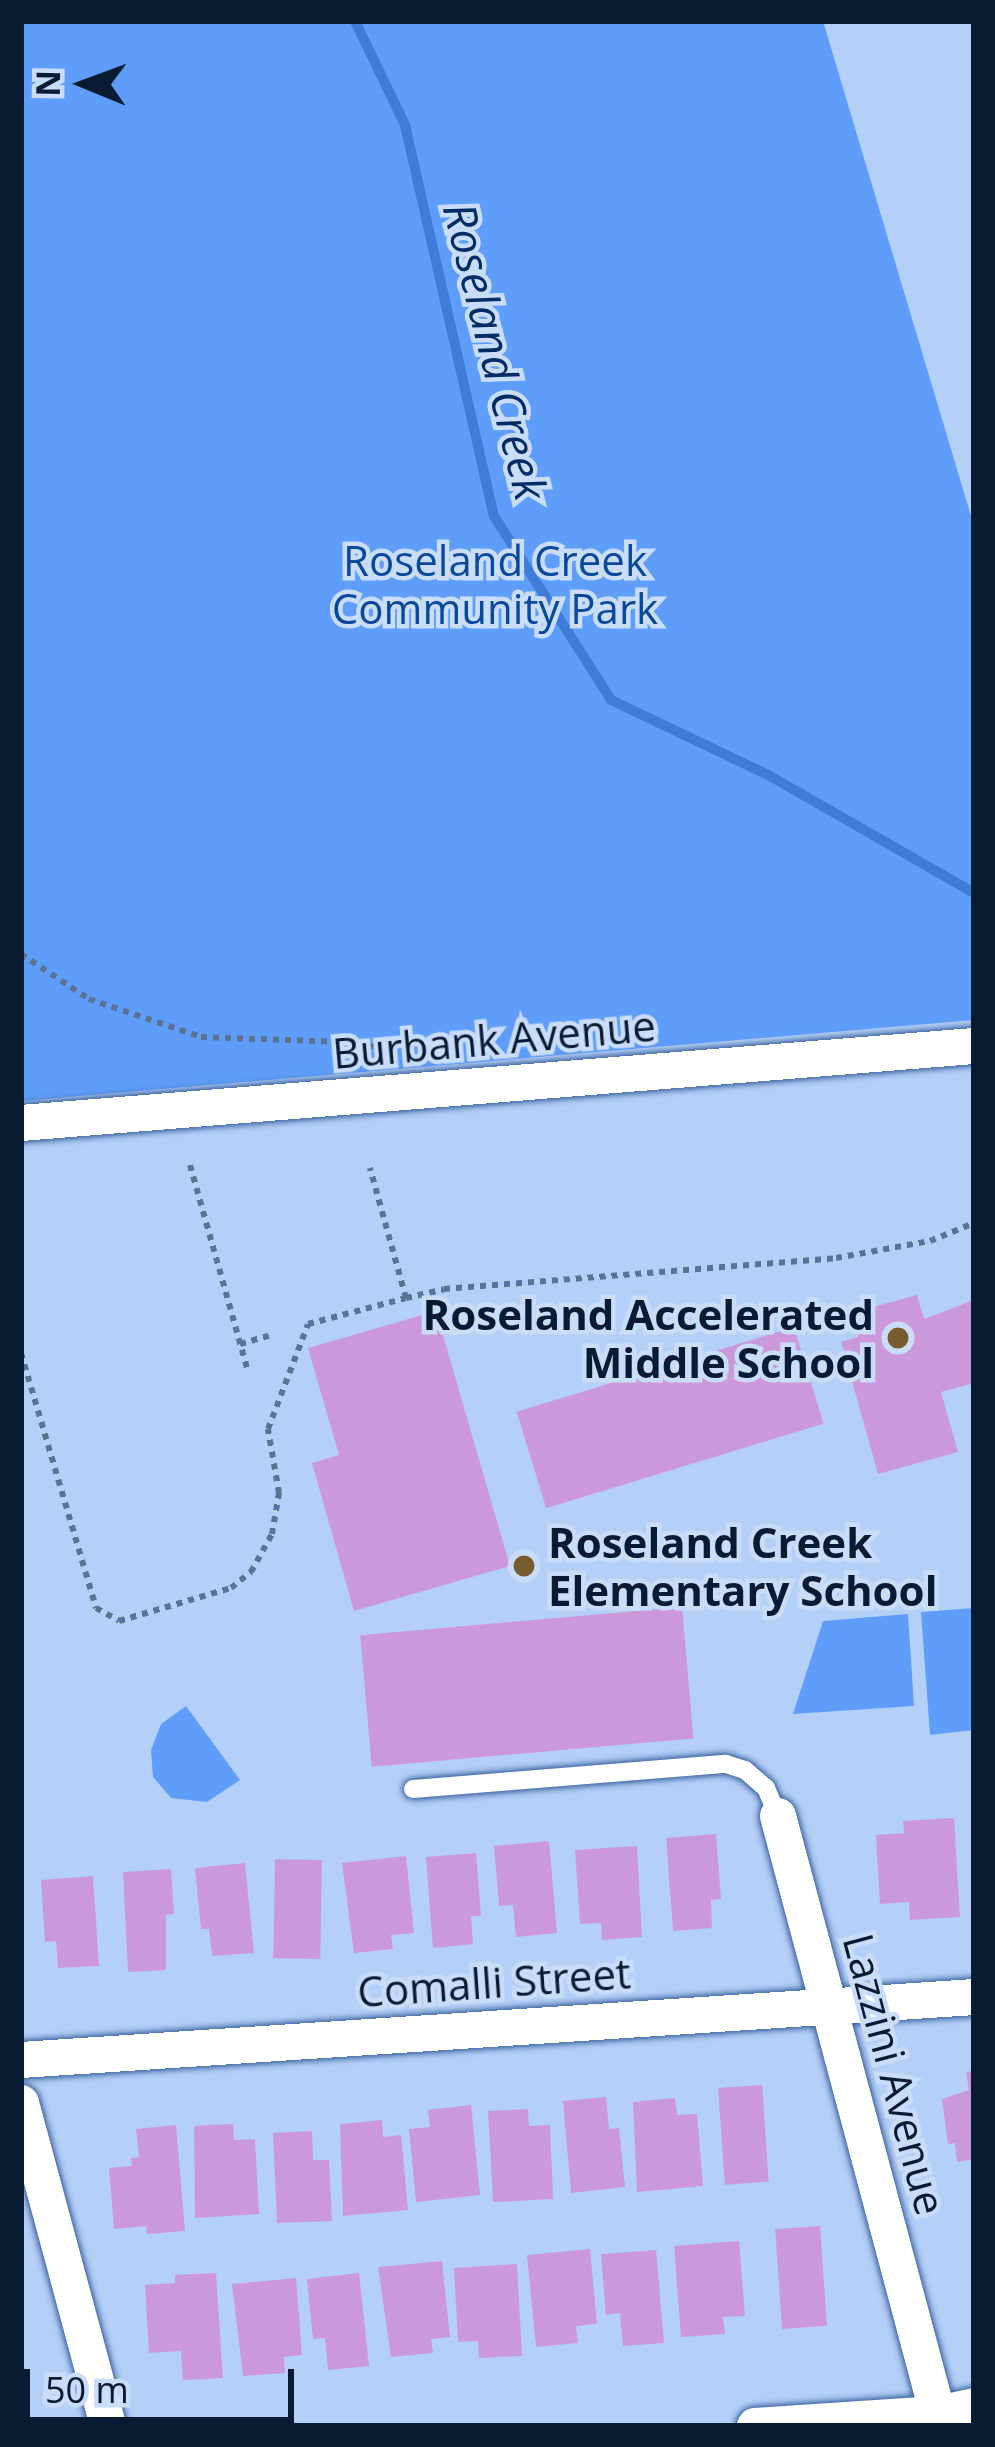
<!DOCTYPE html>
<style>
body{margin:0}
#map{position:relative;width:995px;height:2447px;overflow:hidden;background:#b5d0f8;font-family:"Open Sans",sans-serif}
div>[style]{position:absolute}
.green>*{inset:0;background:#5e9efa}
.stream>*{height:10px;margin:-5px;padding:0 5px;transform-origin:5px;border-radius:5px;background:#3d7cd7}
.building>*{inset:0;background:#cb99db;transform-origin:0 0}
.path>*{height:6px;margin-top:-3px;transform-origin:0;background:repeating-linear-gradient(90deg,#5c7293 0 6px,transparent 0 12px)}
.roads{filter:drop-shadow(0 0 3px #38619d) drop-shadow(0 0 3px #38619d)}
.lane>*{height:18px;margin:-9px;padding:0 9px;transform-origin:9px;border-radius:9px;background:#fff}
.street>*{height:36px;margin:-18px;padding:0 18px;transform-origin:18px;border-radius:18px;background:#fff}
.dots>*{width:33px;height:33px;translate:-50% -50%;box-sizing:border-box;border:6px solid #caddf8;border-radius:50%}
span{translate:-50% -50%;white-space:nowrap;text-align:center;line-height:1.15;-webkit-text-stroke:9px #caddf8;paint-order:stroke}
.park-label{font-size:42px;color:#08499b}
.street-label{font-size:42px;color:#091a33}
.poi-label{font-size:42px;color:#091a33;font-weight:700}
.right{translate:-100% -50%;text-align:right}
.left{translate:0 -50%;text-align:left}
.water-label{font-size:45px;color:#012c65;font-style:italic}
.frame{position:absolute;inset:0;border:24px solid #091a33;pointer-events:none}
.north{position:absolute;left:24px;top:24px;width:120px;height:120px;-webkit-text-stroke:9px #caddf8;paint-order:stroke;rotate:271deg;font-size:33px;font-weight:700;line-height:48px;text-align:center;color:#091a33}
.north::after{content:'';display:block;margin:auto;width:42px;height:54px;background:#091a33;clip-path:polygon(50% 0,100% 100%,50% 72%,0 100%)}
.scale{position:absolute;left:24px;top:2369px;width:270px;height:54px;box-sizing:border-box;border:6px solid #091a33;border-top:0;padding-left:15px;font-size:36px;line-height:42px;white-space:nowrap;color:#091a33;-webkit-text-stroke:9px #caddf8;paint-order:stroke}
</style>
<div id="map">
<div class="green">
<div style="clip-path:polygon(21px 21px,823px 21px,974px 526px,974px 1020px,21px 1101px)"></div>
<div style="clip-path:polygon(974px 1608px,974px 1730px,930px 1735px,921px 1612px)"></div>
<div style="clip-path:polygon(908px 1614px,914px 1706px,793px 1714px,823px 1621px)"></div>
<div style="clip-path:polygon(186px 1706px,240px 1780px,207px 1802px,171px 1798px,153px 1777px,151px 1750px,161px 1724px)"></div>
</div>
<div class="stream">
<div style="left:355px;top:21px;width:115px;rotate:64.3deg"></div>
<div style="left:405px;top:125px;width:401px;rotate:77.2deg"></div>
<div style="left:494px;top:516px;width:218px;rotate:57.5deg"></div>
<div style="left:611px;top:700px;width:176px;rotate:25.5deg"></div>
<div style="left:770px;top:776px;width:235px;rotate:29.8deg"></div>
</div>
<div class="building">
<div style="clip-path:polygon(917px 1295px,924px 1319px,974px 1300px,974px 1391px,970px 1384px,941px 1392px,958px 1452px,878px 1474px,841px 1342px,858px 1337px,851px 1313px)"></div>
<div style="clip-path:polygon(436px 1311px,510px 1566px,354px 1611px,312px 1463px,339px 1455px,308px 1348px)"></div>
<div style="left:794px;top:1327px;width:101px;height:290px;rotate:73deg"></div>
<div style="left:682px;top:1607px;width:132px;height:323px;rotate:85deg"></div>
<div style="clip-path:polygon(954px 1818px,960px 1917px,910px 1920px,909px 1902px,880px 1904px,876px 1835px,904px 1833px,903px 1821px)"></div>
<div style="clip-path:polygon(716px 1834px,721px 1899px,711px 1900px,712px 1928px,673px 1931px,666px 1838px)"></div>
<div style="clip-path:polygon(549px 1841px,557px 1933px,516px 1937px,513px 1905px,499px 1906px,494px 1846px)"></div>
<div style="clip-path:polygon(637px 1846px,642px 1937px,602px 1940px,601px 1923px,580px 1924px,575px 1850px)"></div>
<div style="clip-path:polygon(476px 1853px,481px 1916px,471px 1916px,473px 1944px,433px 1948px,426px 1857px)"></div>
<div style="clip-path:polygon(406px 1856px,414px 1933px,391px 1935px,393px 1949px,354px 1953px,342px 1863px)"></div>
<div style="left:322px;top:1860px;width:99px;height:47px;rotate:91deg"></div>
<div style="clip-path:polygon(245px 1863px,254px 1953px,212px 1956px,209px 1929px,201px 1929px,195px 1868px)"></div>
<div style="clip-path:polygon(171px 1869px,174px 1914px,166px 1915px,166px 1970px,128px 1972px,123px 1872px)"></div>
<div style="clip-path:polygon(93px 1876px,99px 1966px,58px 1968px,56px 1941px,45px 1942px,41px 1880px)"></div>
<div style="clip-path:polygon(974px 2071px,974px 2159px,957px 2162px,955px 2143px,948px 2144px,942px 2099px,969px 2090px,966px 2072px)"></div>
<div style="left:762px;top:2085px;width:97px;height:44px;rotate:86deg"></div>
<div style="clip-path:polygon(606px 2097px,609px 2129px,619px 2128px,625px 2187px,571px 2193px,563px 2101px)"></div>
<div style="clip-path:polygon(675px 2098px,677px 2115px,697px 2114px,703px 2186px,637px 2192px,633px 2102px)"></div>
<div style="clip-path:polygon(471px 2105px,480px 2195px,416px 2202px,409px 2129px,430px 2127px,428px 2110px)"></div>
<div style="clip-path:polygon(528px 2109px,529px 2126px,550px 2125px,553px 2199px,493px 2202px,488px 2111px)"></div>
<div style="clip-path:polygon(382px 2120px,383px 2137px,401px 2135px,408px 2210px,343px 2216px,340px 2124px)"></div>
<div style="clip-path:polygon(233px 2124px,234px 2140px,255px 2139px,259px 2214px,195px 2218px,194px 2126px)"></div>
<div style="clip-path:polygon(176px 2125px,185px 2231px,147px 2234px,146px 2226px,114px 2229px,109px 2168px,132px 2166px,131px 2158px,139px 2157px,136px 2129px)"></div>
<div style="clip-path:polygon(312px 2131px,313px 2160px,329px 2160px,332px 2221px,277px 2223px,273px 2133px)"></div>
<div style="left:820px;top:2226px;width:100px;height:45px;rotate:86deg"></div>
<div style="clip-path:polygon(739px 2241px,745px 2316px,723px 2317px,725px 2334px,681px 2337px,674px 2246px)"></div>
<div style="clip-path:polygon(590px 2249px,597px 2324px,576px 2326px,578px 2343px,536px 2347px,527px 2255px)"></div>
<div style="clip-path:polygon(656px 2250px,664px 2343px,623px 2346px,620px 2313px,606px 2315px,601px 2254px)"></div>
<div style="clip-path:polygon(442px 2261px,450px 2337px,431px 2339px,433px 2353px,391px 2357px,378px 2267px)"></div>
<div style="clip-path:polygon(517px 2264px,522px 2356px,479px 2358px,478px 2341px,458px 2342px,454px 2268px)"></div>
<div style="clip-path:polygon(216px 2273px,223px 2378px,183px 2380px,181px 2351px,149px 2353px,145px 2285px,175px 2283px,175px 2275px)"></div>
<div style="clip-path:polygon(359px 2273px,369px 2366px,328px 2370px,325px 2338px,313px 2339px,307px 2279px)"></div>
<div style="clip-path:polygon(296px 2278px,302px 2355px,284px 2357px,285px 2373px,243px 2376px,232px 2284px)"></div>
</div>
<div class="path">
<div style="left:21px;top:954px;width:82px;rotate:33.5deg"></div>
<div style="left:89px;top:999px;width:118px;rotate:18.7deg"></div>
<div style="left:201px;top:1037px;width:143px;rotate:2deg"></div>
<div style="left:344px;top:1042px;width:36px;rotate:9deg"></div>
<div style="left:380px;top:1048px;width:13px;rotate:42deg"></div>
<div style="left:190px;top:1165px;width:211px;rotate:74.3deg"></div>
<div style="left:406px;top:1298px;width:39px;rotate:-13deg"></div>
<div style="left:444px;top:1289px;width:393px;rotate:-4.5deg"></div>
<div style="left:836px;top:1258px;width:96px;rotate:-10.3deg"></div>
<div style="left:930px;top:1241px;width:48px;rotate:-22.2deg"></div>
<div style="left:240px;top:1344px;width:33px;rotate:-16deg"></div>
<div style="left:21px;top:1353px;width:266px;rotate:73.6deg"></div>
<div style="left:96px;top:1608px;width:26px;rotate:29deg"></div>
<div style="left:119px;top:1621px;width:117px;rotate:-16.4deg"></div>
<div style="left:231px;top:1588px;width:26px;rotate:-39deg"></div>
<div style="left:251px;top:1572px;width:43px;rotate:-61.1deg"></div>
<div style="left:272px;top:1534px;width:42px;rotate:-80.3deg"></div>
<div style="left:279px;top:1493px;width:65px;rotate:-99.8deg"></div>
<div style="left:268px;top:1429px;width:112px;rotate:-69.1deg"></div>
<div style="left:308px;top:1324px;width:101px;rotate:-14.9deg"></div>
<div style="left:406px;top:1298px;width:135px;rotate:-105.5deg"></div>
</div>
<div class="roads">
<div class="lane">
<div style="left:413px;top:1789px;width:314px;rotate:-4.6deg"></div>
<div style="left:726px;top:1764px;width:20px;rotate:18deg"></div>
<div style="left:745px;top:1770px;width:28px;rotate:41deg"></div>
<div style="left:766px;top:1788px;width:30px;rotate:67deg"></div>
</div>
<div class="street">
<div style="left:21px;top:1123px;width:956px;rotate:-4.62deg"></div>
<div style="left:778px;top:1816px;width:631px;rotate:75.04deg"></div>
<div style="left:21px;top:2060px;width:955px;rotate:-3.78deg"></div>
<div style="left:21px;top:2103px;width:335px;rotate:74.9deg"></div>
<div style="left:755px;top:2426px;width:182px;rotate:-3.8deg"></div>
<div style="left:937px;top:2414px;width:38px;rotate:-12deg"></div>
</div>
</div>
<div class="dots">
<div style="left:898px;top:1338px;background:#775b2e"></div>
<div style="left:524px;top:1566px;background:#775b2e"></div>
</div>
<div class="park-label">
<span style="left:495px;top:584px">Roseland Creek<br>Community Park</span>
</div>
<div class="street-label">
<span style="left:494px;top:1039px;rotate:-5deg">Burbank Avenue</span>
<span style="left:494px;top:1982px;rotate:-4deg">Comalli Street</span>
<span style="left:895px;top:2074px;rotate:75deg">Lazzini Avenue</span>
</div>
<div class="poi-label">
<span class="right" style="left:874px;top:1338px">Roseland Accelerated<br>Middle School</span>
<span class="left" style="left:548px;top:1566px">Roseland Creek<br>Elementary School</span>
</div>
<div class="water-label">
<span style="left:496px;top:351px;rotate:76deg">Roseland Creek</span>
</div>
<div class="frame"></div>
<div class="north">N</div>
<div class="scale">50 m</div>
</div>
